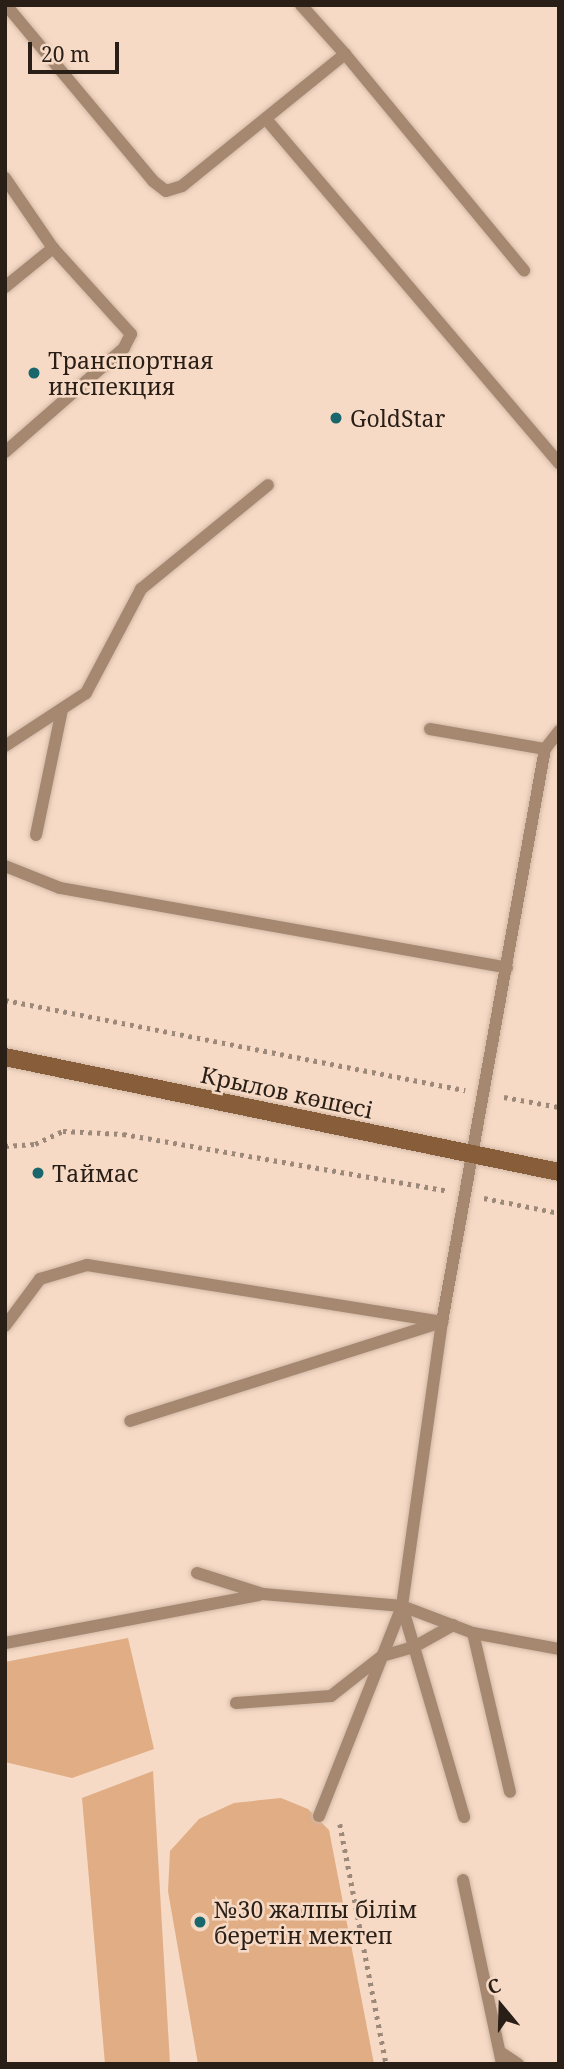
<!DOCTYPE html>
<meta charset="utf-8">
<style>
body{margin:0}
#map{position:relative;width:564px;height:2069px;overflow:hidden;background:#f6dac5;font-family:"Noto Serif",serif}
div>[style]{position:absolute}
.green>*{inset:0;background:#e0ad85}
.path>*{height:4.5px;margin-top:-2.25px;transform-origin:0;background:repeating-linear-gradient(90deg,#9d897a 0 3.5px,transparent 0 8.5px)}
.roads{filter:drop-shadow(0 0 2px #d1b8a6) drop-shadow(0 0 2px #d1b8a6)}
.service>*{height:12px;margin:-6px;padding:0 6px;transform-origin:6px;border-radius:6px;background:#a68870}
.secondary>*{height:18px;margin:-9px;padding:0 9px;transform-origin:9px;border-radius:9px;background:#885d39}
.dots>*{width:19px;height:19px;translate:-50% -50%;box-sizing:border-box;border:4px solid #f6dac5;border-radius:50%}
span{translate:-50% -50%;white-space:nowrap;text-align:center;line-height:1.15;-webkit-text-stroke:5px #f6dac5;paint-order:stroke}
.poi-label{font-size:23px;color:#291f17}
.left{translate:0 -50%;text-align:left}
.street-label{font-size:23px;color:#291f17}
.frame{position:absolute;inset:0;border:7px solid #291f17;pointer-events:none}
.north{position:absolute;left:466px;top:1971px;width:70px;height:70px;-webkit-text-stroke:5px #f6dac5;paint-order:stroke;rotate:341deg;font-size:19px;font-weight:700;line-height:28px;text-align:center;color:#291f17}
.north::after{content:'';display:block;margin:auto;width:24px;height:32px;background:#291f17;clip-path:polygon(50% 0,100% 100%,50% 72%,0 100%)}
.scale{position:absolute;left:28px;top:42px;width:91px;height:32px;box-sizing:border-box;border:4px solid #291f17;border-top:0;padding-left:9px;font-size:21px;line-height:24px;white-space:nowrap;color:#291f17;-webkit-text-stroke:5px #f6dac5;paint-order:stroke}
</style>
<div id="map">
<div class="green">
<div style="clip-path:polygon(128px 1638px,154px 1749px,72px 1778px,5px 1762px,5px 1662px)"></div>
<div style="clip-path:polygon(153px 1771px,170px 2064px,105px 2064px,82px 1798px)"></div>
<div style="clip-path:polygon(281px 1798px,308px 1809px,329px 1830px,374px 2064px,198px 2064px,168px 1891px,170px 1851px,199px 1819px,234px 1803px)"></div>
</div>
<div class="path">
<div style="left:5px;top:1000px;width:469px;rotate:11.1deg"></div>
<div style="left:504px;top:1097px;width:56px;rotate:10.3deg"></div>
<div style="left:5px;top:1146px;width:30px;rotate:-4deg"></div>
<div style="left:35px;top:1144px;width:31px;rotate:-25deg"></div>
<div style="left:63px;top:1131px;width:60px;rotate:2.9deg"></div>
<div style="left:123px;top:1134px;width:327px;rotate:9.9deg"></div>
<div style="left:484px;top:1198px;width:76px;rotate:11.3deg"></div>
<div style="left:340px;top:1824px;width:244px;rotate:79.1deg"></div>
</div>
<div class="roads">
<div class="service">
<div style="left:6px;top:5px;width:229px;rotate:50.1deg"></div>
<div style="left:153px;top:181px;width:16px;rotate:38deg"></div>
<div style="left:166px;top:191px;width:17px;rotate:-17deg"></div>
<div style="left:182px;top:186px;width:210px;rotate:-39deg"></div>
<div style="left:345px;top:54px;width:66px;rotate:-131.9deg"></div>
<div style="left:345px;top:54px;width:281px;rotate:50.4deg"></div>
<div style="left:266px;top:119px;width:452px;rotate:49.6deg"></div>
<div style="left:5px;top:178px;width:85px;rotate:55.6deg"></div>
<div style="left:53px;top:248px;width:116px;rotate:47.8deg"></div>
<div style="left:131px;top:334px;width:16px;rotate:117deg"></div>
<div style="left:124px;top:348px;width:158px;rotate:138.8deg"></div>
<div style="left:5px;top:287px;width:62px;rotate:-39.1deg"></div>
<div style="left:430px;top:729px;width:117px;rotate:9.9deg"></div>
<div style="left:5px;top:746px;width:97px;rotate:-33.2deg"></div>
<div style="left:86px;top:693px;width:118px;rotate:-62.1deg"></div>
<div style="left:141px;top:589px;width:164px;rotate:-39.3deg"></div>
<div style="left:36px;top:835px;width:129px;rotate:-78.3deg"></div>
<div style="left:5px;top:866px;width:59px;rotate:21.8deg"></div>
<div style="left:60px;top:888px;width:454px;rotate:10.1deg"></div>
<div style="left:5px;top:1326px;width:59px;rotate:-53.3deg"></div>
<div style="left:40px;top:1279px;width:49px;rotate:-16.6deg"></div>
<div style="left:87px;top:1265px;width:360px;rotate:9.1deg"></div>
<div style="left:442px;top:1322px;width:327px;rotate:162.4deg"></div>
<div style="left:197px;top:1573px;width:69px;rotate:17.7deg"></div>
<div style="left:263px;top:1594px;width:140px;rotate:4.9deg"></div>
<div style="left:402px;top:1606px;width:76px;rotate:20.8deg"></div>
<div style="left:473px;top:1633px;width:87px;rotate:10.5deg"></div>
<div style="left:402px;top:1606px;width:220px;rotate:73.6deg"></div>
<div style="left:473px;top:1633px;width:163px;rotate:76.9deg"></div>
<div style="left:5px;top:1643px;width:258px;rotate:-10.7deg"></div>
<div style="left:236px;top:1703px;width:95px;rotate:-4.2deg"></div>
<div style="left:331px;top:1696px;width:65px;rotate:-38.1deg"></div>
<div style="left:382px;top:1656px;width:33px;rotate:-16deg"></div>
<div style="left:414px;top:1647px;width:45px;rotate:-29.4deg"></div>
<div style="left:319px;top:1816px;width:226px;rotate:-68.4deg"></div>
<div style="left:402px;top:1606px;width:287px;rotate:-82deg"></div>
<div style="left:442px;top:1322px;width:582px;rotate:-79.81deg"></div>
<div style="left:545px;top:749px;width:23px;rotate:-52deg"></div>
<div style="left:463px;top:1880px;width:188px;rotate:78deg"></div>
<div style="left:500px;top:2052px;width:22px;rotate:34deg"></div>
</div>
<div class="secondary">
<div style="left:5px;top:1057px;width:566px;rotate:11.73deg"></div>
</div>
</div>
<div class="dots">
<div style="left:34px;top:373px;background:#19676c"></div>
<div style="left:336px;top:418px;background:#19676c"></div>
<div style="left:38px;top:1173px;background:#19676c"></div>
<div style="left:200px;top:1922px;background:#19676c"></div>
</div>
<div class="poi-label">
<span class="left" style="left:48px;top:373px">Транспортная<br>инспекция</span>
<span class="left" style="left:350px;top:418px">GoldStar</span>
<span class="left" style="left:52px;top:1173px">Таймас</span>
<span class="left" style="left:214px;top:1922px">№30 жалпы білім<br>беретін мектеп</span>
</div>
<div class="street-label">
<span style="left:287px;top:1092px;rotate:12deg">Крылов көшесі</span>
</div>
<div class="frame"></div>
<div class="north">С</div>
<div class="scale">20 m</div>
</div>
